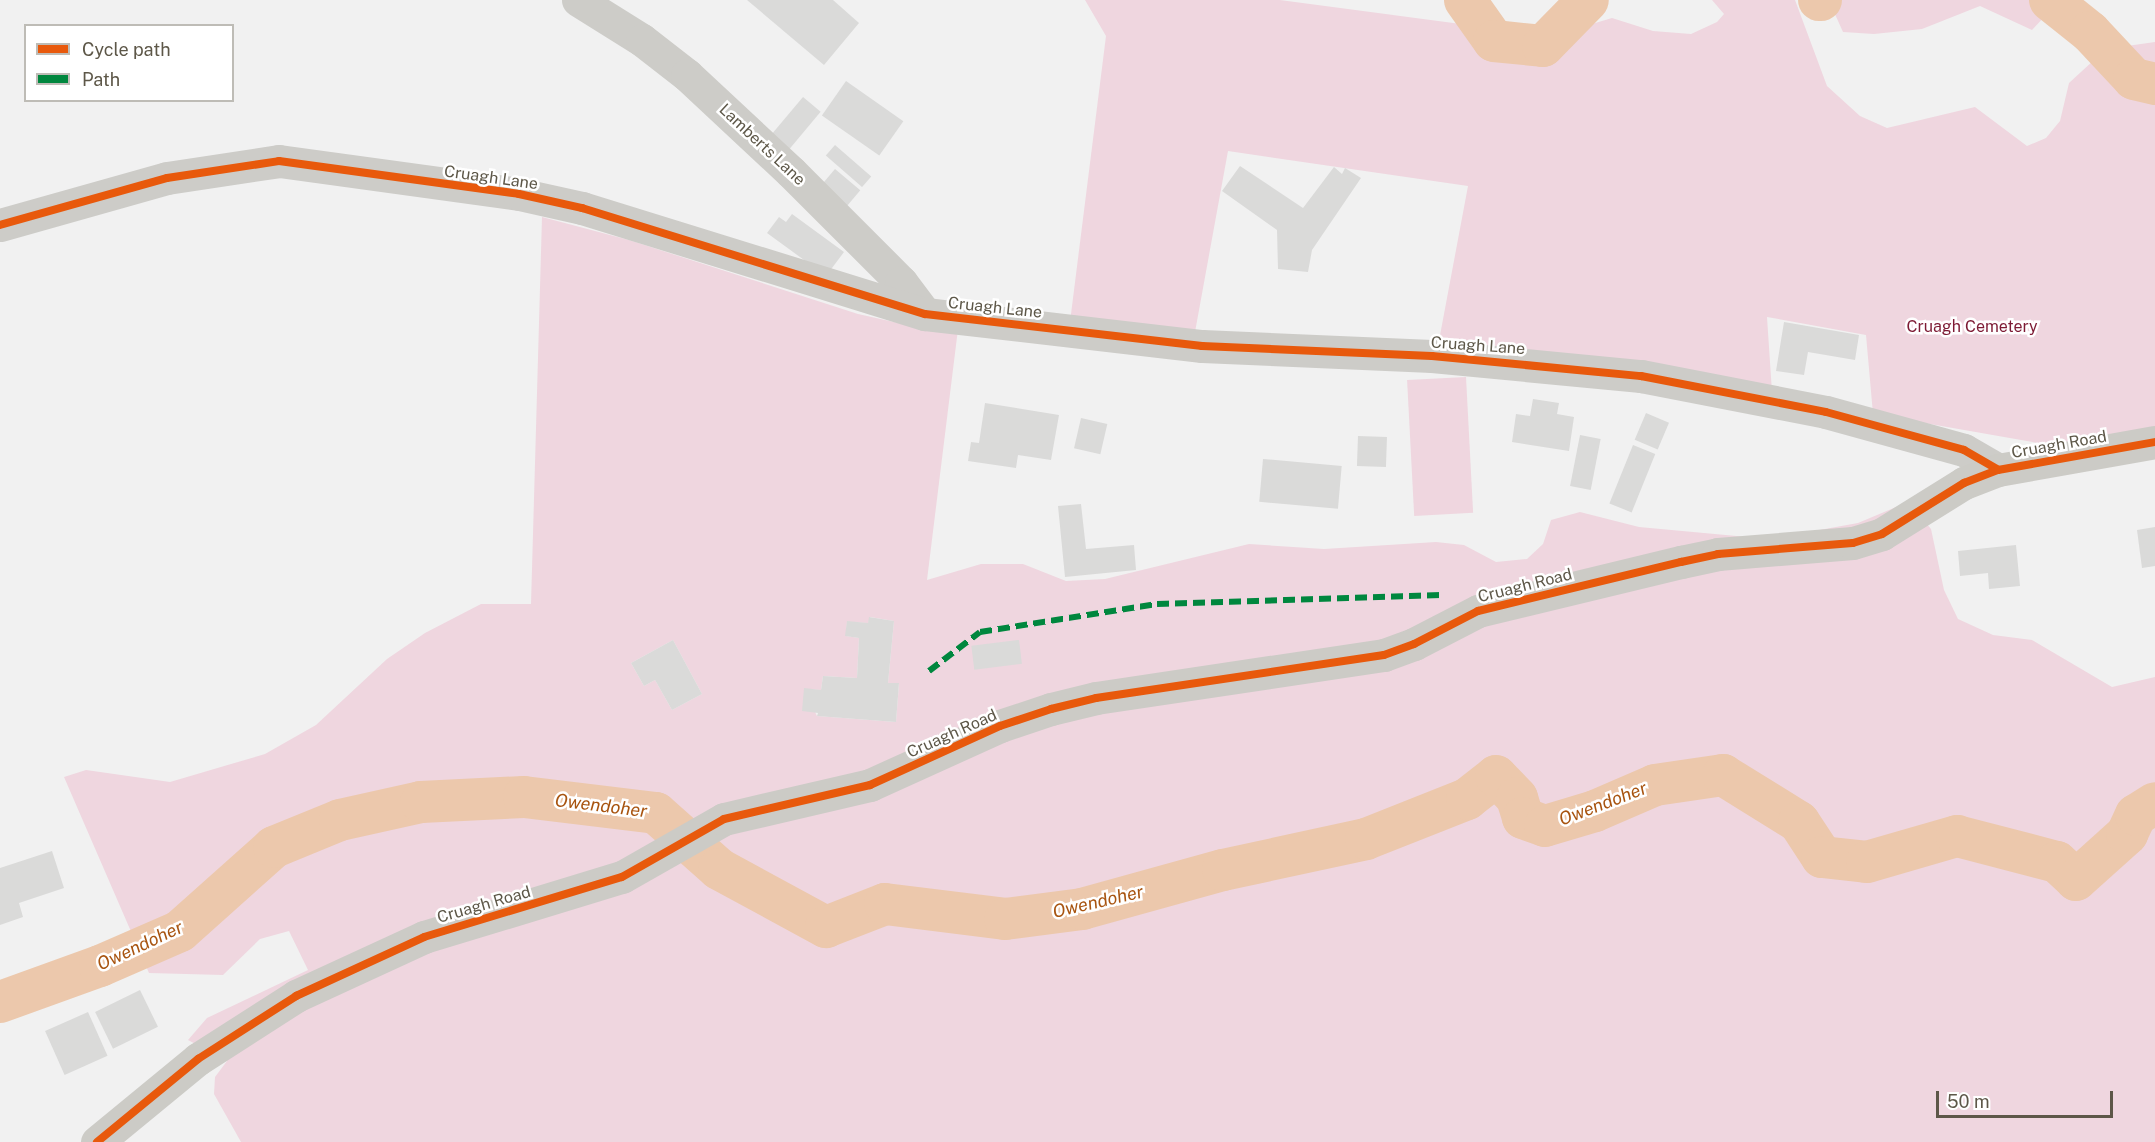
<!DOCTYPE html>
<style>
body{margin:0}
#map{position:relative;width:2155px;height:1142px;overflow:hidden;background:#f1f1f1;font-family:"Public Sans",sans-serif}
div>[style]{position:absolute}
.green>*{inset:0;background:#efd6df;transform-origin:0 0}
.river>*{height:42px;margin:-21px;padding:0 21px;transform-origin:21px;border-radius:21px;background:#ecc8ac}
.building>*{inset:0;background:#dadad9;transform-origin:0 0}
.minor>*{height:33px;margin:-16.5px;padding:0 16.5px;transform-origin:16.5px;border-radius:16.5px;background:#cdccc8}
.major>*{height:33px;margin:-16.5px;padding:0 16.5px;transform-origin:16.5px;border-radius:16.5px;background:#cccbc6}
.quiet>*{height:6px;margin-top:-3px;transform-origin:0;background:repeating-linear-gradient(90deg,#00873e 0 12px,transparent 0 18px)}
.cycleway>*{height:8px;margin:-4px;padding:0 4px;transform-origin:4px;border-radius:4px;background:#e8590c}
span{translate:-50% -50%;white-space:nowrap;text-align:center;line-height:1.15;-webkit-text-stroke:5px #fff;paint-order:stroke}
.street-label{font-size:16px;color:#5d5748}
.park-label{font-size:16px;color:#7d1a34}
.water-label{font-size:18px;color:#a85410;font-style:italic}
.legend{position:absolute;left:24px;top:24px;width:210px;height:78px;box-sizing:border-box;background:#fff;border:2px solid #bebcb6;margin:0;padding:8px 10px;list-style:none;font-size:18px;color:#5d5748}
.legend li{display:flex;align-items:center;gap:12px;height:30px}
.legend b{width:30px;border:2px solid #bebcb6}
.scale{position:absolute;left:1936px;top:1091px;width:177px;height:27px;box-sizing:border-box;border:3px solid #5d5748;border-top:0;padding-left:8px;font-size:18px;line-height:21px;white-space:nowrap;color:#5d5748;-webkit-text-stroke:4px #fff;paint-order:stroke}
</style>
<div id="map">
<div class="green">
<div style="clip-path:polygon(1085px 0,1280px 0,1506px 30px,1562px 33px,1612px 18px,1653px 31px,1691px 34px,1717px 22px,1724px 14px,1712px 0,1795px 0,1827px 86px,1860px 116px,1887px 128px,1975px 107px,2027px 146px,2046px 138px,2060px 121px,2069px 83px,2106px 49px,2155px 42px,2155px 430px,2100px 440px,2038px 443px,1873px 414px,1866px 335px,1767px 317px,1772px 392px,1438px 346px,1468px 186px,1228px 151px,1195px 332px,1070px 322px,1106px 36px)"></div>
<div style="clip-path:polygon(1837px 0,2060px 0,2032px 30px,1980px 6px,1922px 29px,1874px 34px,1843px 32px,1834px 12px)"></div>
<div style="clip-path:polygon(evenodd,542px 217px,629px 240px,858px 314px,930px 330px,958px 329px,927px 580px,981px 564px,1023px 564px,1066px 581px,1105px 579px,1249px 544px,1324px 549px,1436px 542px,1464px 545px,1496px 562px,1527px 559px,1543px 544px,1551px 520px,1580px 512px,1639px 527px,1769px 539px,1858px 523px,1908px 502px,1931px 529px,1944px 590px,1958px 619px,1993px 635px,2032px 640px,2112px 687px,2155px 677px,2155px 1142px,241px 1142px,214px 1094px,215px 1077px,227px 1061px,188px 1040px,207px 1018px,308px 970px,289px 931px,260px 939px,223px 975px,149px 973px,64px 777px,86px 770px,170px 782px,265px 754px,316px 725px,387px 659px,425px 633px,481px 604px,531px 604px,542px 217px,870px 617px,894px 621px,888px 683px,899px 684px,896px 722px,817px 716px,804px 689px,821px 690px,823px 676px,857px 678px,859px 638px,846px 636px,847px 622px,868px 623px,870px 617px,542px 217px,673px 640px,702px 694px,672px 710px,655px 680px,644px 686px,631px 663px,673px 640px)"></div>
<div style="left:1466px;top:377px;width:136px;height:59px;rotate:87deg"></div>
</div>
<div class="river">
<div style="left:1465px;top:0;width:50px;rotate:54.7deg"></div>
<div style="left:1494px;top:41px;width:49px;rotate:5.8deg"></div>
<div style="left:1543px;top:46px;width:64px;rotate:-45.6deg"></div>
<div style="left:1819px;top:0;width:2px"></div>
<div style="left:2050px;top:0;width:51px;rotate:38.7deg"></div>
<div style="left:2090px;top:32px;width:64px;rotate:46.9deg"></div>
<div style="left:2134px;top:79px;width:22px;rotate:13deg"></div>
<div style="left:0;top:1002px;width:106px;rotate:-19.8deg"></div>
<div style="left:100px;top:966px;width:87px;rotate:-23.6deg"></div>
<div style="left:180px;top:931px;width:126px;rotate:-41.8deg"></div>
<div style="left:274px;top:847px;width:71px;rotate:-22.2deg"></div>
<div style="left:340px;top:820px;width:83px;rotate:-12.5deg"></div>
<div style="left:421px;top:802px;width:103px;rotate:-2.8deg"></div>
<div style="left:524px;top:797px;width:133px;rotate:6.9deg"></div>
<div style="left:656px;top:813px;width:84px;rotate:41.6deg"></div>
<div style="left:719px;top:869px;width:122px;rotate:28.5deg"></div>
<div style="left:826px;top:927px;width:63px;rotate:-21.3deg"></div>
<div style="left:885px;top:904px;width:121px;rotate:7.1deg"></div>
<div style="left:1005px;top:919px;width:78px;rotate:-7.4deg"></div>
<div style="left:1082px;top:909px;width:146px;rotate:-15.5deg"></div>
<div style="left:1223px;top:870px;width:146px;rotate:-12.2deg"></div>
<div style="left:1366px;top:839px;width:109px;rotate:-21.6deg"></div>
<div style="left:1467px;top:799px;width:37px;rotate:-38deg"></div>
<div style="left:1496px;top:776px;width:30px;rotate:46deg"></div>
<div style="left:1517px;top:798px;width:21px;rotate:73deg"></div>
<div style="left:1523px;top:818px;width:23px;rotate:20deg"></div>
<div style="left:1545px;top:826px;width:52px;rotate:-16.7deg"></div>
<div style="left:1595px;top:811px;width:65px;rotate:-23.4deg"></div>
<div style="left:1655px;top:785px;width:69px;rotate:-8.4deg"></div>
<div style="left:1723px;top:775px;width:89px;rotate:31.7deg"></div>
<div style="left:1799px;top:822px;width:42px;rotate:56.7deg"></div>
<div style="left:1822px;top:857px;width:45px;rotate:6.3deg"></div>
<div style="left:1867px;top:862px;width:94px;rotate:-16.1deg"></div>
<div style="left:1957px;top:836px;width:103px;rotate:14.6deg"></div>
<div style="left:2057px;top:862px;width:26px;rotate:43deg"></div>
<div style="left:2076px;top:880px;width:69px;rotate:-42deg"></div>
<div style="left:2127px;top:834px;width:21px;rotate:-65deg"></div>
<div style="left:2136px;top:815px;width:22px;rotate:-32deg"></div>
</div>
<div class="building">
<div style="clip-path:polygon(747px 0,833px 0,859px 23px,824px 65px)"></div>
<div style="left:846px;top:81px;width:70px;height:42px;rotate:35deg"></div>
<div style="left:803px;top:97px;width:23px;height:53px;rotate:40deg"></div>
<div style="left:835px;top:145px;width:48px;height:14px;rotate:41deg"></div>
<div style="clip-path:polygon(1240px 166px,1303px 208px,1334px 167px,1342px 174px,1345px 168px,1361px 178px,1312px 250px,1308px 272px,1278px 269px,1277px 230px,1222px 191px)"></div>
<div style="left:835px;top:169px;width:33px;height:22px;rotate:40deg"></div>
<div style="clip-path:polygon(792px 214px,844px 252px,826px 276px,767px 233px,779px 217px,786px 222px)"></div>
<div style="clip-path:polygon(1784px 322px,1859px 335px,1855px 360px,1808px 352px,1804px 375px,1776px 371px)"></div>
<div style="clip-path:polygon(1533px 399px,1559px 403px,1557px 414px,1574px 417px,1569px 451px,1512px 442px,1516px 414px,1530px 416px)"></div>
<div style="clip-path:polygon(985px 403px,1059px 415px,1051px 460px,1018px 455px,1016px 468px,968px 461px,971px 442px,979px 443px)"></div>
<div style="left:1646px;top:413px;width:25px;height:29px;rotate:23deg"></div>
<div style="left:1081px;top:418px;width:27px;height:31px;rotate:13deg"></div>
<div style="left:1580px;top:435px;width:21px;height:52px;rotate:11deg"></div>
<div style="left:1358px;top:436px;width:29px;height:30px;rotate:2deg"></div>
<div style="left:1633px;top:445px;width:24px;height:63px;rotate:22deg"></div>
<div style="left:1263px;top:459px;width:79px;height:43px;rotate:5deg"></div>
<div style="clip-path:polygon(1081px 504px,1086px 549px,1134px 545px,1136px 570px,1065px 577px,1058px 506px)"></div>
<div style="clip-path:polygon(2155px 527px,2155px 566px,2142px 568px,2137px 530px)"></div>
<div style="clip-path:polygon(2016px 545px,2020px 586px,1989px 589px,1988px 573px,1960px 576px,1958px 551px)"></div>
<div style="clip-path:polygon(869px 617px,894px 621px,888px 683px,899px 683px,896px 722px,817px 716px,818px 713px,802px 711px,804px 688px,821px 690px,823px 676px,857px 678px,859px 638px,845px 636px,847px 621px,868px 623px)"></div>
<div style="clip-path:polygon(673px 640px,702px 694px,672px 710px,655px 680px,644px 686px,631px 663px)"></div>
<div style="left:1019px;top:640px;width:24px;height:48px;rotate:83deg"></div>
<div style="clip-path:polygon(52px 851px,64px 888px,19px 903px,23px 917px,0 925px,0 868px)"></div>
<div style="left:140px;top:990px;width:41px;height:50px;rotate:64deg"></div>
<div style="left:88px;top:1012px;width:48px;height:47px;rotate:66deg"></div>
</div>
<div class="minor">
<div style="left:578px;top:0;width:75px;rotate:32deg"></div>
<div style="left:642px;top:40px;width:57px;rotate:37.9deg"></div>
<div style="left:687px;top:75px;width:142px;rotate:43deg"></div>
<div style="left:791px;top:172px;width:156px;rotate:45deg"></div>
<div style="left:901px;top:282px;width:40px;rotate:53deg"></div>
<div style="left:0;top:225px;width:173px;rotate:-15.7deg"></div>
<div style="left:167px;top:178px;width:113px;rotate:-8.6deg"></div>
<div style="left:279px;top:161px;width:242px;rotate:7.8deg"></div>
<div style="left:519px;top:194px;width:65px;rotate:12.5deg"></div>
<div style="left:582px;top:208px;width:359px;rotate:17.2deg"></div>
<div style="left:925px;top:314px;width:279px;rotate:6.6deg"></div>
<div style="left:1202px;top:346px;width:230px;rotate:2.5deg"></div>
<div style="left:1432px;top:356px;width:210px;rotate:5.5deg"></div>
<div style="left:1641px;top:376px;width:188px;rotate:11deg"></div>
<div style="left:1826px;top:412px;width:143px;rotate:15.4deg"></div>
<div style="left:1964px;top:450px;width:39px;rotate:30deg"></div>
</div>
<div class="major">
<div style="left:97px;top:1142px;width:131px;rotate:-39.4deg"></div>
<div style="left:198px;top:1059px;width:117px;rotate:-32.7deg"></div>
<div style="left:296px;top:996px;width:141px;rotate:-24.7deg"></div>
<div style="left:424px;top:937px;width:207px;rotate:-16.9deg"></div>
<div style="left:622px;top:877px;width:117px;rotate:-29.6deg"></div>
<div style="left:724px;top:819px;width:150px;rotate:-13.1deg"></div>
<div style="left:870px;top:785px;width:143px;rotate:-24.4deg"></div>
<div style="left:1000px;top:726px;width:54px;rotate:-18.4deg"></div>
<div style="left:1051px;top:709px;width:46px;rotate:-13.7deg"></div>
<div style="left:1096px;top:698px;width:291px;rotate:-8.5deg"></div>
<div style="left:1384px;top:655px;width:32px;rotate:-20deg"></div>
<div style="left:1414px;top:644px;width:72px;rotate:-27.3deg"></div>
<div style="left:1478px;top:611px;width:209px;rotate:-13.6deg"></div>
<div style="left:1681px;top:562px;width:38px;rotate:-12deg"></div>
<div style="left:1718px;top:554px;width:135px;rotate:-4.7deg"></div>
<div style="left:1853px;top:543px;width:30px;rotate:-17deg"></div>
<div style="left:1882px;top:534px;width:97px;rotate:-31.9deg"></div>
<div style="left:1964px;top:483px;width:36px;rotate:-21deg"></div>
<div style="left:1998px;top:470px;width:159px;rotate:-10.1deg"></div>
</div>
<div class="quiet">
<div style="left:929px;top:671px;width:64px;rotate:-37.4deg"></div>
<div style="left:980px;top:632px;width:179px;rotate:-9deg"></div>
<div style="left:1157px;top:604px;width:284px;rotate:-1.8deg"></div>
</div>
<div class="cycleway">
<div style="left:0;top:225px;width:173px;rotate:-15.7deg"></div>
<div style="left:167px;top:178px;width:113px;rotate:-8.6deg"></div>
<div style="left:279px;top:161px;width:242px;rotate:7.8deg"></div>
<div style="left:519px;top:194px;width:65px;rotate:12.5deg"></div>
<div style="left:582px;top:208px;width:359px;rotate:17.2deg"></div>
<div style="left:925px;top:314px;width:279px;rotate:6.6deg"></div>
<div style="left:1202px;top:346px;width:230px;rotate:2.5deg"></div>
<div style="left:1432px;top:356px;width:210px;rotate:5.5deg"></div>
<div style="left:1641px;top:376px;width:188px;rotate:11deg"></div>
<div style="left:1826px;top:412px;width:143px;rotate:15.4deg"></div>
<div style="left:1964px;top:450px;width:39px;rotate:30deg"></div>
<div style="left:97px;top:1142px;width:131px;rotate:-39.4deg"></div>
<div style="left:198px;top:1059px;width:117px;rotate:-32.7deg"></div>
<div style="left:296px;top:996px;width:141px;rotate:-24.7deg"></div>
<div style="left:424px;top:937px;width:207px;rotate:-16.9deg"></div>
<div style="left:622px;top:877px;width:117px;rotate:-29.6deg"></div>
<div style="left:724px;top:819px;width:150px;rotate:-13.1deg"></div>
<div style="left:870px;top:785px;width:143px;rotate:-24.4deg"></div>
<div style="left:1000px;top:726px;width:54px;rotate:-18.4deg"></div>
<div style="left:1051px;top:709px;width:46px;rotate:-13.7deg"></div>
<div style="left:1096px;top:698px;width:291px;rotate:-8.5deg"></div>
<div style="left:1384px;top:655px;width:32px;rotate:-20deg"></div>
<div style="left:1414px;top:644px;width:72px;rotate:-27.3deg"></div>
<div style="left:1478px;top:611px;width:209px;rotate:-13.6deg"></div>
<div style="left:1681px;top:562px;width:38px;rotate:-12deg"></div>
<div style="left:1718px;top:554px;width:135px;rotate:-4.7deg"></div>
<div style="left:1853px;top:543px;width:30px;rotate:-17deg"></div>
<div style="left:1882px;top:534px;width:97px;rotate:-31.9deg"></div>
<div style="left:1964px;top:483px;width:36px;rotate:-21deg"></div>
<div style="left:1998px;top:470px;width:159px;rotate:-10.1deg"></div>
</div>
<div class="street-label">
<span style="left:762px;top:145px;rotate:43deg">Lamberts Lane</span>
<span style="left:491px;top:178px;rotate:8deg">Cruagh Lane</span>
<span style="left:995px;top:308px;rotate:6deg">Cruagh Lane</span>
<span style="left:1478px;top:346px;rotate:4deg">Cruagh Lane</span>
<span style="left:2059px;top:445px;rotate:-10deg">Cruagh Road</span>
<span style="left:1525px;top:586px;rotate:-14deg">Cruagh Road</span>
<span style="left:952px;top:734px;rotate:-24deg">Cruagh Road</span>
<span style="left:484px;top:905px;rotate:-16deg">Cruagh Road</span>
</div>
<div class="park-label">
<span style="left:1972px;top:327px">Cruagh Cemetery</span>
</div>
<div class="water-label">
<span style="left:1603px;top:804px;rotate:-21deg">Owendoher</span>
<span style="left:601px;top:806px;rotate:7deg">Owendoher</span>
<span style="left:1098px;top:902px;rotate:-13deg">Owendoher</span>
<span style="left:140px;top:946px;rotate:-25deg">Owendoher</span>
</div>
<ul class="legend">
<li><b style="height:8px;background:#e8590c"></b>Cycle path</li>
<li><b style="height:8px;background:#00873e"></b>Path</li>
</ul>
<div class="scale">50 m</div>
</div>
